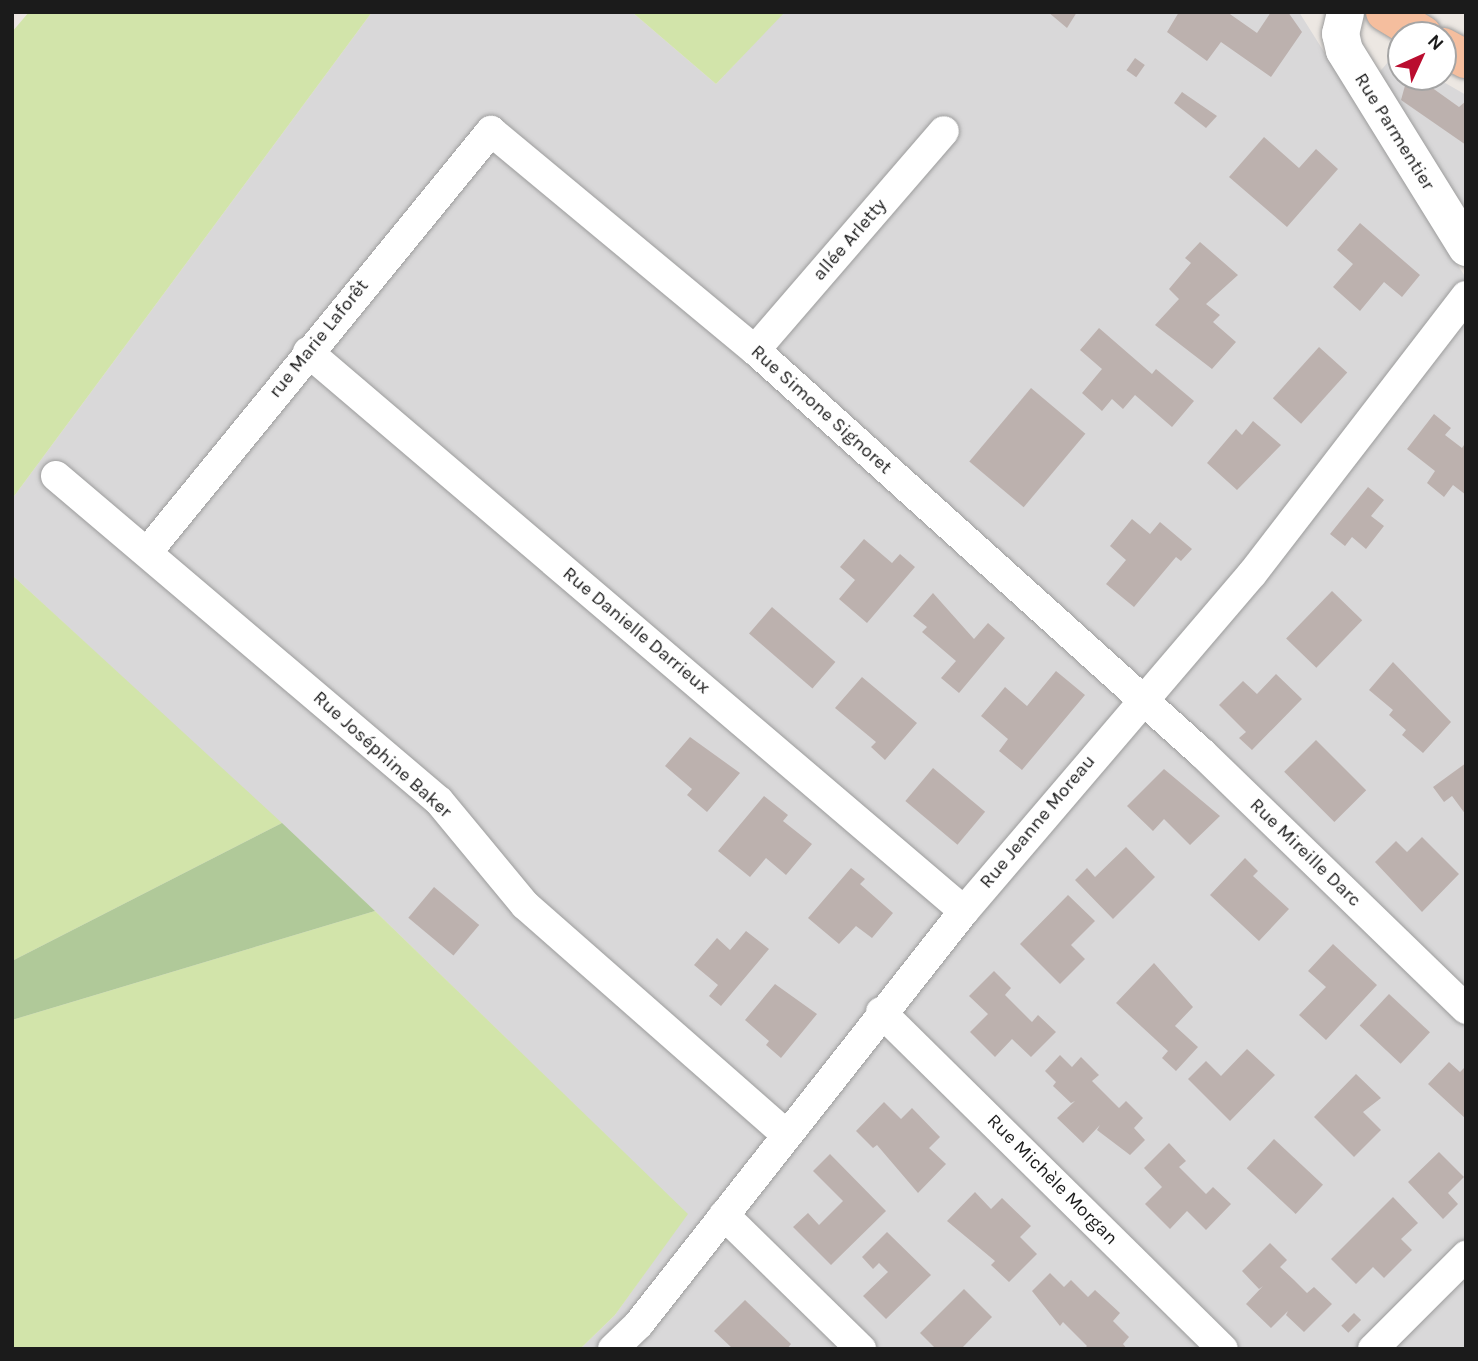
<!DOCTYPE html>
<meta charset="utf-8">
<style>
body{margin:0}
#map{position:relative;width:1478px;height:1361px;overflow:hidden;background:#ece7e2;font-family:Karla,sans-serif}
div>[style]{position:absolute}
.residential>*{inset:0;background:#d9d8d9}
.grass>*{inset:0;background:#d2e4aa}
.forest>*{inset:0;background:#b0c999}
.building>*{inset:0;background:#bcb1ae;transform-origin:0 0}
.roads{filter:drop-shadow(0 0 2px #9c9c9c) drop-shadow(0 0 2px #9c9c9c)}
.minor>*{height:30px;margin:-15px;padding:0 15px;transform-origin:15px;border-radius:15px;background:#fff}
.tertiary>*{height:37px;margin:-18.5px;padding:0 18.5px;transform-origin:18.5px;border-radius:18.5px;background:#fff}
.primary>*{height:38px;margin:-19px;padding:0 19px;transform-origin:19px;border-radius:19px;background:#f5be9e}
span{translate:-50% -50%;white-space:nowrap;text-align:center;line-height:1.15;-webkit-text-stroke:5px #fff;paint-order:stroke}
.street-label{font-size:19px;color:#1b1b1b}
.frame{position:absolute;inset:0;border:14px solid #1b1b1b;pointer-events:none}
.north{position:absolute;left:1387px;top:21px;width:70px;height:70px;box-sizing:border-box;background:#fff;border:2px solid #a4a4a4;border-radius:50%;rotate:45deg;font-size:19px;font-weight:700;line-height:28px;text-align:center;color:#1b1b1b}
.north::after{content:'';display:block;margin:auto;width:24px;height:32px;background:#ba0d2f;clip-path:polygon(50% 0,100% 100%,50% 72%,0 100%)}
</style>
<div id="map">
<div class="residential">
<div style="clip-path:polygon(372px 12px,632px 12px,716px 84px,784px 12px,1299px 12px,1466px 278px,1466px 1349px,580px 1349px,615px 1315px,687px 1214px,375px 911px,12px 575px,12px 499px)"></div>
<div style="clip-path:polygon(1395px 54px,1401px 58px,1401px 77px,1435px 77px,1466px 95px,1466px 210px,1376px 76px)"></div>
</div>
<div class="grass">
<div style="clip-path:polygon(29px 12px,372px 12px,12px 499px,12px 32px)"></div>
<div style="clip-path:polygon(632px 12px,785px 12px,716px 84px)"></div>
<div style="clip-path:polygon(12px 575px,282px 823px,12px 961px)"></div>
<div style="clip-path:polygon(375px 911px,688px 1214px,615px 1315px,580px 1349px,12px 1349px,12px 1020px)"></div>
</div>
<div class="forest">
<div style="clip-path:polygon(282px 823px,375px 911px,12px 1020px,12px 961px)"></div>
</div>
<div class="building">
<div style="clip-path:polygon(1048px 12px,1077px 12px,1067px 28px)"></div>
<div style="clip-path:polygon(1179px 12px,1227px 12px,1257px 33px,1271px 12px,1288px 12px,1302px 32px,1271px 77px,1221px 42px,1207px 61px,1167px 32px)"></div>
<div style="left:1135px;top:58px;width:12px;height:15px;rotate:35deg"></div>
<div style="clip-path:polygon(1417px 77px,1459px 107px,1466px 101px,1466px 145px,1401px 100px,1406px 82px,1411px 85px)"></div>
<div style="clip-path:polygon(1182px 92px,1217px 116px,1206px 128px,1174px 103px)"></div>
<div style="clip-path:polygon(1264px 137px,1299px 168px,1316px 149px,1338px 169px,1287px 227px,1229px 177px)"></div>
<div style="clip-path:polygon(1360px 223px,1420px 275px,1402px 297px,1384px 282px,1360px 311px,1333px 287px,1353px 264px,1337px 250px)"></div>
<div style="clip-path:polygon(1200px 242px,1238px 275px,1206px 304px,1220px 315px,1213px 322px,1236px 342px,1212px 369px,1155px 325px,1179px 299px,1169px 289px,1191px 263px,1185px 258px)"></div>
<div style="clip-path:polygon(1099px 328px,1152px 374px,1156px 369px,1194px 401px,1172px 427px,1135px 395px,1123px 409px,1112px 399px,1102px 411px,1082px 393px,1102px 369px,1080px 350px)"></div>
<div style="left:1319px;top:347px;width:38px;height:69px;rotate:42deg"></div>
<div style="left:1031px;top:388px;width:71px;height:96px;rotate:40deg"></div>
<div style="clip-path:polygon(1434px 414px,1451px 428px,1445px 435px,1462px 448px,1466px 442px,1466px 495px,1453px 485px,1444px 497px,1427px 483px,1435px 471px,1407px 449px)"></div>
<div style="clip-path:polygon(1253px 421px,1281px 445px,1237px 490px,1207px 463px,1236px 429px,1242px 435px)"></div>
<div style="clip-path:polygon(1368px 487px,1384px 500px,1371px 516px,1384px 526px,1366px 549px,1352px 537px,1345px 546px,1330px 534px)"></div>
<div style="clip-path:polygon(1132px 519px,1150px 534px,1160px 522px,1192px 549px,1181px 561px,1176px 557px,1134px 607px,1106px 584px,1126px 560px,1110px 546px)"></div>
<div style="clip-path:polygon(864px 539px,892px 563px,900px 554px,915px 567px,867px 623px,839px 599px,855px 580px,840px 567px)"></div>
<div style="left:1332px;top:591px;width:42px;height:66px;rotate:44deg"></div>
<div style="clip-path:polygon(933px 593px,974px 639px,988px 623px,1005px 638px,959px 693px,941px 678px,956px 661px,922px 632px,927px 627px,913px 616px)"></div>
<div style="left:772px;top:607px;width:84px;height:35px;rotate:41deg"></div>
<div style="clip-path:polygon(1393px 662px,1451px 722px,1423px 753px,1402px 735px,1406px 730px,1389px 715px,1393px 710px,1369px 690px)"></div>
<div style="clip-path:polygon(1056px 671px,1085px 695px,1022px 770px,999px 751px,1008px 739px,981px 716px,1005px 687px,1027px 706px)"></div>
<div style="clip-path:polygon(1276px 674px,1302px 699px,1252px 750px,1239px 738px,1246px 732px,1219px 705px,1243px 681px,1257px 694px)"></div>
<div style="clip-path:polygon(862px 677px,917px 723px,885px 760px,871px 747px,876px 742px,835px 708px)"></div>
<div style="clip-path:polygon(690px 737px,740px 773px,707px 812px,687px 795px,692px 789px,665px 766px)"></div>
<div style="left:1316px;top:740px;width:71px;height:45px;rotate:45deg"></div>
<div style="clip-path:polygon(1466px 763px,1466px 815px,1452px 796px,1444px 802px,1433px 787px)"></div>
<div style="left:933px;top:768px;width:68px;height:43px;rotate:40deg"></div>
<div style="clip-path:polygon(1164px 769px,1220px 816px,1190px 845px,1164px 819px,1153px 831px,1127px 806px)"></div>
<div style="clip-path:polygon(764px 796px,788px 815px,783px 821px,812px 844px,786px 875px,766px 858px,750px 877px,718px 851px)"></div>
<div style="clip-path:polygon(1422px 837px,1459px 874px,1422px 912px,1375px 862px,1396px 841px,1407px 852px)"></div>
<div style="clip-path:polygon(1126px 847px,1155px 877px,1113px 919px,1075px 880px,1087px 868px,1095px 877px)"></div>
<div style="clip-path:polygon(1245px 858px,1258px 871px,1253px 876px,1289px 909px,1259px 941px,1210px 895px)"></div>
<div style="clip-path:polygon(851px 868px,865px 879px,860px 884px,893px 913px,872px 938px,856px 926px,839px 944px,808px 918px)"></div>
<div style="left:434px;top:887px;width:59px;height:40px;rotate:40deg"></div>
<div style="clip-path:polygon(1068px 895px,1095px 921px,1071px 945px,1085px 959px,1060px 984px,1020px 944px)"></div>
<div style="clip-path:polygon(746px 931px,769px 949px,721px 1006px,709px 996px,718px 985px,694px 965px,717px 938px,730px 950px)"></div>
<div style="clip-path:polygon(1333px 944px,1377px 985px,1326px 1040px,1299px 1015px,1326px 987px,1308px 971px)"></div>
<div style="clip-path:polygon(1154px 963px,1193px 1007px,1175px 1026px,1198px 1047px,1176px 1071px,1162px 1058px,1168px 1051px,1116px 1003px)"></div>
<div style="clip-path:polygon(994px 971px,1011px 988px,1005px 995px,1032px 1022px,1038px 1015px,1056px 1032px,1031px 1057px,1012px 1039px,995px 1057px,970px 1032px,988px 1014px,969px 996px)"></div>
<div style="clip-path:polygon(775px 984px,817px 1014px,781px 1058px,766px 1045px,769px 1041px,745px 1020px)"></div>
<div style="left:1389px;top:994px;width:56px;height:43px;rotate:43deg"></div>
<div style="clip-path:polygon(1247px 1049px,1275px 1075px,1230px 1121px,1188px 1079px,1206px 1061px,1221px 1076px)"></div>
<div style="clip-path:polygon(1060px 1055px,1072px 1067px,1081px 1057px,1099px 1075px,1092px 1081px,1119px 1108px,1126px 1101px,1143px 1118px,1134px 1128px,1145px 1140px,1130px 1155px,1097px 1130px,1100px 1125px,1083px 1143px,1057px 1118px,1075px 1101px,1071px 1103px,1053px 1086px,1056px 1082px,1045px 1071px)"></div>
<div style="clip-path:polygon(1449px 1062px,1460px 1072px,1466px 1066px,1466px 1119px,1428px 1084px)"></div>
<div style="clip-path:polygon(1356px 1074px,1381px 1098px,1363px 1112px,1381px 1130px,1354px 1157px,1314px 1117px)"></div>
<div style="clip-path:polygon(884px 1102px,901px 1119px,912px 1108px,940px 1137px,929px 1148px,946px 1164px,918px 1193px,877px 1145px,873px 1148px,856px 1131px)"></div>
<div style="left:1274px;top:1139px;width:67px;height:40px;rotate:43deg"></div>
<div style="clip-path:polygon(1169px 1143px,1186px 1161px,1179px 1167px,1206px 1194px,1213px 1187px,1231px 1204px,1206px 1230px,1187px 1211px,1170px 1229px,1145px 1204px,1162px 1187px,1144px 1168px)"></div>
<div style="clip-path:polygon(1439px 1152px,1464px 1177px,1448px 1193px,1458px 1204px,1443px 1219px,1408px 1182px)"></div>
<div style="clip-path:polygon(830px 1154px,886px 1211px,831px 1265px,793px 1227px,808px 1213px,819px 1225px,843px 1201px,813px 1171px)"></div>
<div style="clip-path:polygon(975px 1192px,991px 1209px,1002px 1198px,1031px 1226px,1020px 1237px,1037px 1254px,1009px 1282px,991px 1265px,995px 1261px,947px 1221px)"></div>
<div style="clip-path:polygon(1393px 1197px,1418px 1223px,1401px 1239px,1412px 1250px,1384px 1278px,1373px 1267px,1356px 1284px,1331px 1259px)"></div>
<div style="clip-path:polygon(887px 1232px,931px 1275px,886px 1319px,863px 1296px,888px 1272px,879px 1263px,873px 1269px,862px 1257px)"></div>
<div style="clip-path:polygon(1270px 1243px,1287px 1260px,1280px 1267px,1294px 1280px,1307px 1293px,1314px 1287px,1332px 1304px,1304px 1332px,1286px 1315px,1288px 1311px,1271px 1328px,1246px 1304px,1263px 1286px,1259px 1289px,1242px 1271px)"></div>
<div style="clip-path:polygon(1050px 1273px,1064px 1287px,1071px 1280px,1088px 1297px,1095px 1290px,1120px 1313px,1113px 1321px,1129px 1337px,1123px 1344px,1127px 1349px,1084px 1349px,1087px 1346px,1063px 1322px,1060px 1326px,1032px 1291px)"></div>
<div style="clip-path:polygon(964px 1289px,992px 1317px,961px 1349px,936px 1349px,920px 1333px)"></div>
<div style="clip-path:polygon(745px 1300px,791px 1344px,787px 1349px,733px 1349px,714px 1331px)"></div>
<div style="left:1354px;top:1313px;width:10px;height:18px;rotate:45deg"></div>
</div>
<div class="roads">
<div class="minor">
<div style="left:755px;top:350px;width:289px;rotate:-49.2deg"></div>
<div style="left:308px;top:352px;width:862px;rotate:40.44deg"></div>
<div style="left:56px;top:476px;width:502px;rotate:40.32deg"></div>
<div style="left:439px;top:801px;width:135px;rotate:50.4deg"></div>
<div style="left:525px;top:905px;width:347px;rotate:41.3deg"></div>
<div style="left:149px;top:550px;width:541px;rotate:-50.78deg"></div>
<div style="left:491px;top:131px;width:343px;rotate:39.7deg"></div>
<div style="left:755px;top:350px;width:602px;rotate:42.04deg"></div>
<div style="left:1202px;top:753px;width:368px;rotate:44.1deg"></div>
<div style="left:881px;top:1012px;width:480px;rotate:44.6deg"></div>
<div style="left:724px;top:1215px;width:192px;rotate:44.4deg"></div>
<div style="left:613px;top:1349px;width:35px;rotate:-44deg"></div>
<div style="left:638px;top:1325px;width:527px;rotate:-51.78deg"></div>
<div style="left:964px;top:911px;width:443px;rotate:-49.5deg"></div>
<div style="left:1252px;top:574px;width:351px;rotate:-52.4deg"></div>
<div style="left:1373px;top:1349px;width:132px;rotate:-45deg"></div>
</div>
<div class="tertiary">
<div style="left:1345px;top:12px;width:22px;rotate:103deg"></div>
<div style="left:1340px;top:33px;width:17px;rotate:77deg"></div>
<div style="left:1344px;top:50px;width:232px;rotate:58.2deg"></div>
</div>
<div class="primary">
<div style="left:1385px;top:12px;width:44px;rotate:31.2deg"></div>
<div style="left:1443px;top:47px;width:26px;rotate:28deg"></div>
</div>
</div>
<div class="street-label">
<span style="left:1394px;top:132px;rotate:58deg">Rue Parmentier</span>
<span style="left:850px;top:240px;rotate:-49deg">allée Arletty</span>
<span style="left:319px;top:339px;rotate:-51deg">rue Marie Laforêt</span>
<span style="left:821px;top:410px;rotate:42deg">Rue Simone Signoret</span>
<span style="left:636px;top:631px;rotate:40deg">Rue Danielle Darrieux</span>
<span style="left:382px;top:755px;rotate:42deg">Rue Joséphine Baker</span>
<span style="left:1038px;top:822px;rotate:-50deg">Rue Jeanne Moreau</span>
<span style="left:1305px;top:853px;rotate:44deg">Rue Mireille Darc</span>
<span style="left:1052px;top:1180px;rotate:45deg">Rue Michèle Morgan</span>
</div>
<div class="frame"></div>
<div class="north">N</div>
</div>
